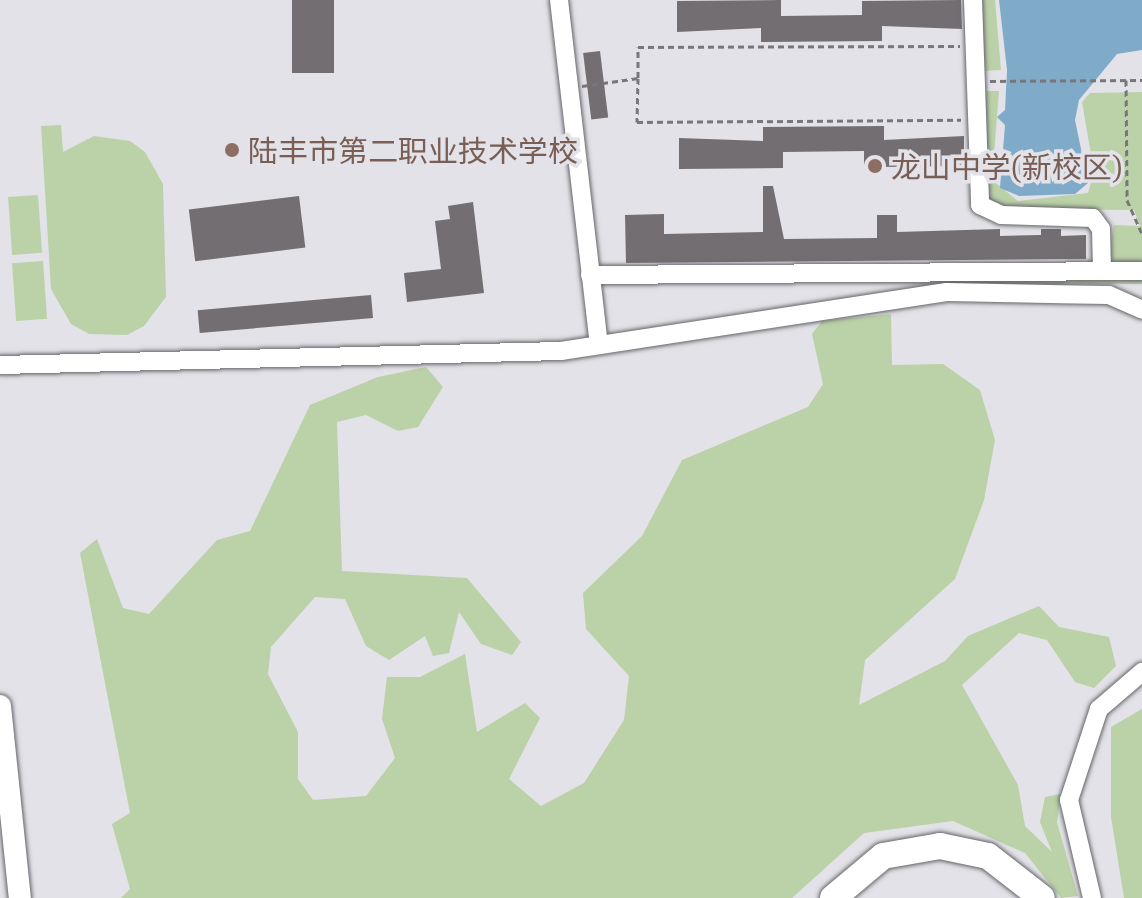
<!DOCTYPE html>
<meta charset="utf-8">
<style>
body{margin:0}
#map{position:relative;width:1142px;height:898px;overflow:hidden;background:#e2e2e8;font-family:"Exo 2","Noto Sans SC",sans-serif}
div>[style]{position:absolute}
.green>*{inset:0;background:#bbd1a8;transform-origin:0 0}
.water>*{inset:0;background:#7fabc9}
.building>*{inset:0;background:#736e72;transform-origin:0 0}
.path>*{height:3px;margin-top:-1.5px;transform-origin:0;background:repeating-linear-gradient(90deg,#76767b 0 6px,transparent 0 10px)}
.roads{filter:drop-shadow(0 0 2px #65656b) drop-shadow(0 0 2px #65656b)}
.minor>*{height:18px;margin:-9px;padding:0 9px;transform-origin:9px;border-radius:9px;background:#fff}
.major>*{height:22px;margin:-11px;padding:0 11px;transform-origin:11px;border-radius:11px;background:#fff}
.highway>*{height:26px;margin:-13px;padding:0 13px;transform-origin:13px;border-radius:13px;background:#fff}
.dots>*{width:22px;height:22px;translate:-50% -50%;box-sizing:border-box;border:4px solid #e2e2e8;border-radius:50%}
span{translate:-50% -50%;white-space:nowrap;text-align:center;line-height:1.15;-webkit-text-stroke:7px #e2e2e8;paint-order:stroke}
.education-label{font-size:30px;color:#785e54}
.left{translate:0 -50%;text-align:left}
</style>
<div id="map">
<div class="green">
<div style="clip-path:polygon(982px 0,995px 0,1001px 70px,982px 71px)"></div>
<div style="clip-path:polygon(983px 91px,999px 91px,992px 180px,1018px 201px,1088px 193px,1094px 172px,1082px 102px,1090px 93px,1142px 92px,1142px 267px,1115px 264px,1109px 252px,1114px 225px,1140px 226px,1134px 210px,1006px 209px,988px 200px)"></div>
<div style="clip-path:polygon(61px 125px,63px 152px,94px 136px,130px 141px,145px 152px,163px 184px,166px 297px,144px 326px,127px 335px,89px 334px,71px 324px,51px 289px,41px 126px)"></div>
<div style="left:38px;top:195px;width:58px;height:30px;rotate:86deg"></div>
<div style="left:43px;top:261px;width:58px;height:31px;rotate:86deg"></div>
<div style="clip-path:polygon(973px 278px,1142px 280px,1142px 284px,973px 283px)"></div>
<div style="clip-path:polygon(891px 314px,892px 365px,943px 364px,980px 390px,995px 440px,984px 500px,955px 579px,865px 660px,859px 705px,945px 661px,968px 636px,1039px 606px,1059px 627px,1109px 637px,1116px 666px,1094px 688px,1075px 682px,1047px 640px,1019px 633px,962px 685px,1018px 785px,1025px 826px,1052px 852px,1040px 822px,1045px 797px,1061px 794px,1057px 822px,1078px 896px,1061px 898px,1025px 853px,953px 821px,864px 833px,792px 898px,121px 898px,130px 889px,112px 824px,130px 813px,80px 553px,97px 539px,123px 608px,149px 614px,217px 540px,250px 531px,310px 405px,378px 377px,426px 367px,443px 387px,418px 427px,398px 431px,366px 415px,337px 422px,342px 571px,467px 578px,521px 642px,512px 655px,481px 644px,459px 612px,449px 653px,433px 656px,425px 636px,389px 660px,366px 646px,345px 599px,315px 597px,271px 647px,268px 674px,298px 732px,298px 779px,313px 800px,366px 796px,395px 758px,382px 719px,387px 677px,420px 677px,465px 654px,477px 732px,525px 703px,540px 718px,509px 779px,541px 806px,584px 783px,624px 720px,629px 676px,586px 629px,583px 593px,642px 536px,682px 460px,808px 407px,823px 384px,812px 334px,822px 321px)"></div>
<div style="clip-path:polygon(1142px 709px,1142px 898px,1124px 898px,1111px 817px,1111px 727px)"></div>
</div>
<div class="water">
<div style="clip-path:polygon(999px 0,1142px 0,1142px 50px,1117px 54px,1079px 100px,1075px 120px,1088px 183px,1075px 194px,1019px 196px,1000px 188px,1005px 125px,997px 117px,1005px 110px,1007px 70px)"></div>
</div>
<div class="building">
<div style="left:292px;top:0;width:42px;height:73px"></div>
<div style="clip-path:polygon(781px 0,781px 16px,862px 15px,862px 1px,961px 0,962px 29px,882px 26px,882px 41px,761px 42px,761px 28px,677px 32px,677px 1px)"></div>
<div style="left:600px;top:51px;width:67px;height:17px;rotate:83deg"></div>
<div style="clip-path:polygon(884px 126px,884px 140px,964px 136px,964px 166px,877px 167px,864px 166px,864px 151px,783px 152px,783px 168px,679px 169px,679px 138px,763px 141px,763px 127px)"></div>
<div style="clip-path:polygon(763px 186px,773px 186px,784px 239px,877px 238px,877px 215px,897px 215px,897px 232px,1000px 229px,1000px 236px,1041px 235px,1041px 229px,1061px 229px,1061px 236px,1086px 235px,1086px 259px,626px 263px,625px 215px,664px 214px,664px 234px,763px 232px)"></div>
<div style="left:299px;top:196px;width:52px;height:111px;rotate:83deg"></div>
<div style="clip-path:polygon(473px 202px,484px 293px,407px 302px,404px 273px,441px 269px,435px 221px,450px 219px,448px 206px)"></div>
<div style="left:371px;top:295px;width:23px;height:174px;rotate:85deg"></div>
</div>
<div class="path">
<div style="left:638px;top:78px;width:31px;rotate:-90deg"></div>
<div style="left:638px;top:47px;width:322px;rotate:-0.2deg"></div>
<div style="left:1126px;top:80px;width:120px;rotate:89.5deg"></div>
<div style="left:1127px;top:200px;width:36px;rotate:66deg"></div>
<div style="left:990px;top:81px;width:152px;rotate:-0.4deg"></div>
<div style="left:582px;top:86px;width:57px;rotate:-8.1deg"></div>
<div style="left:638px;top:78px;width:44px;rotate:91.3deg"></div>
<div style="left:637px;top:122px;width:324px;rotate:-0.4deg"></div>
</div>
<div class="roads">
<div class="minor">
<div style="left:559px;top:0;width:347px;rotate:83.4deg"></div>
<div style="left:973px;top:0;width:205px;rotate:88deg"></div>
<div style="left:980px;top:205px;width:23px;rotate:25deg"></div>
<div style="left:1001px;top:215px;width:92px;rotate:1.9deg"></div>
<div style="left:1093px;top:218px;width:14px;rotate:54deg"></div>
<div style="left:1101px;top:229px;width:42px;rotate:88.6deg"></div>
<div style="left:590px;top:275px;width:552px;rotate:-0.42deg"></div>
<div style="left:0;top:365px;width:561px;rotate:-1.43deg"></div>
<div style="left:561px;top:351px;width:390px;rotate:-8.7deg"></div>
<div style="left:947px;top:292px;width:162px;rotate:1.1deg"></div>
<div style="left:1109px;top:295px;width:36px;rotate:24deg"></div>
<div style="left:1092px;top:898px;width:101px;rotate:-103.2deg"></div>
<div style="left:1069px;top:800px;width:96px;rotate:-71.8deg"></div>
<div style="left:1099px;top:709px;width:57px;rotate:-40.7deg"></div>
</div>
<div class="major">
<div style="left:0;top:706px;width:193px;rotate:84.1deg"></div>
</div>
<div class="highway">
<div style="left:833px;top:898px;width:65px;rotate:-40deg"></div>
<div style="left:883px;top:856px;width:58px;rotate:-10deg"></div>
<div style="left:940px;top:846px;width:49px;rotate:11.8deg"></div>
<div style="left:988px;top:856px;width:68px;rotate:37.9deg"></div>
</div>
</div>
<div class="dots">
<div style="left:232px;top:150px;background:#8d6e63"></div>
<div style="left:875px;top:166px;background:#8d6e63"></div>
</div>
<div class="education-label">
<span class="left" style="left:248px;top:150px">陆丰市第二职业技术学校</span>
<span class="left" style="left:891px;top:166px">龙山中学(新校区)</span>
</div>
</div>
